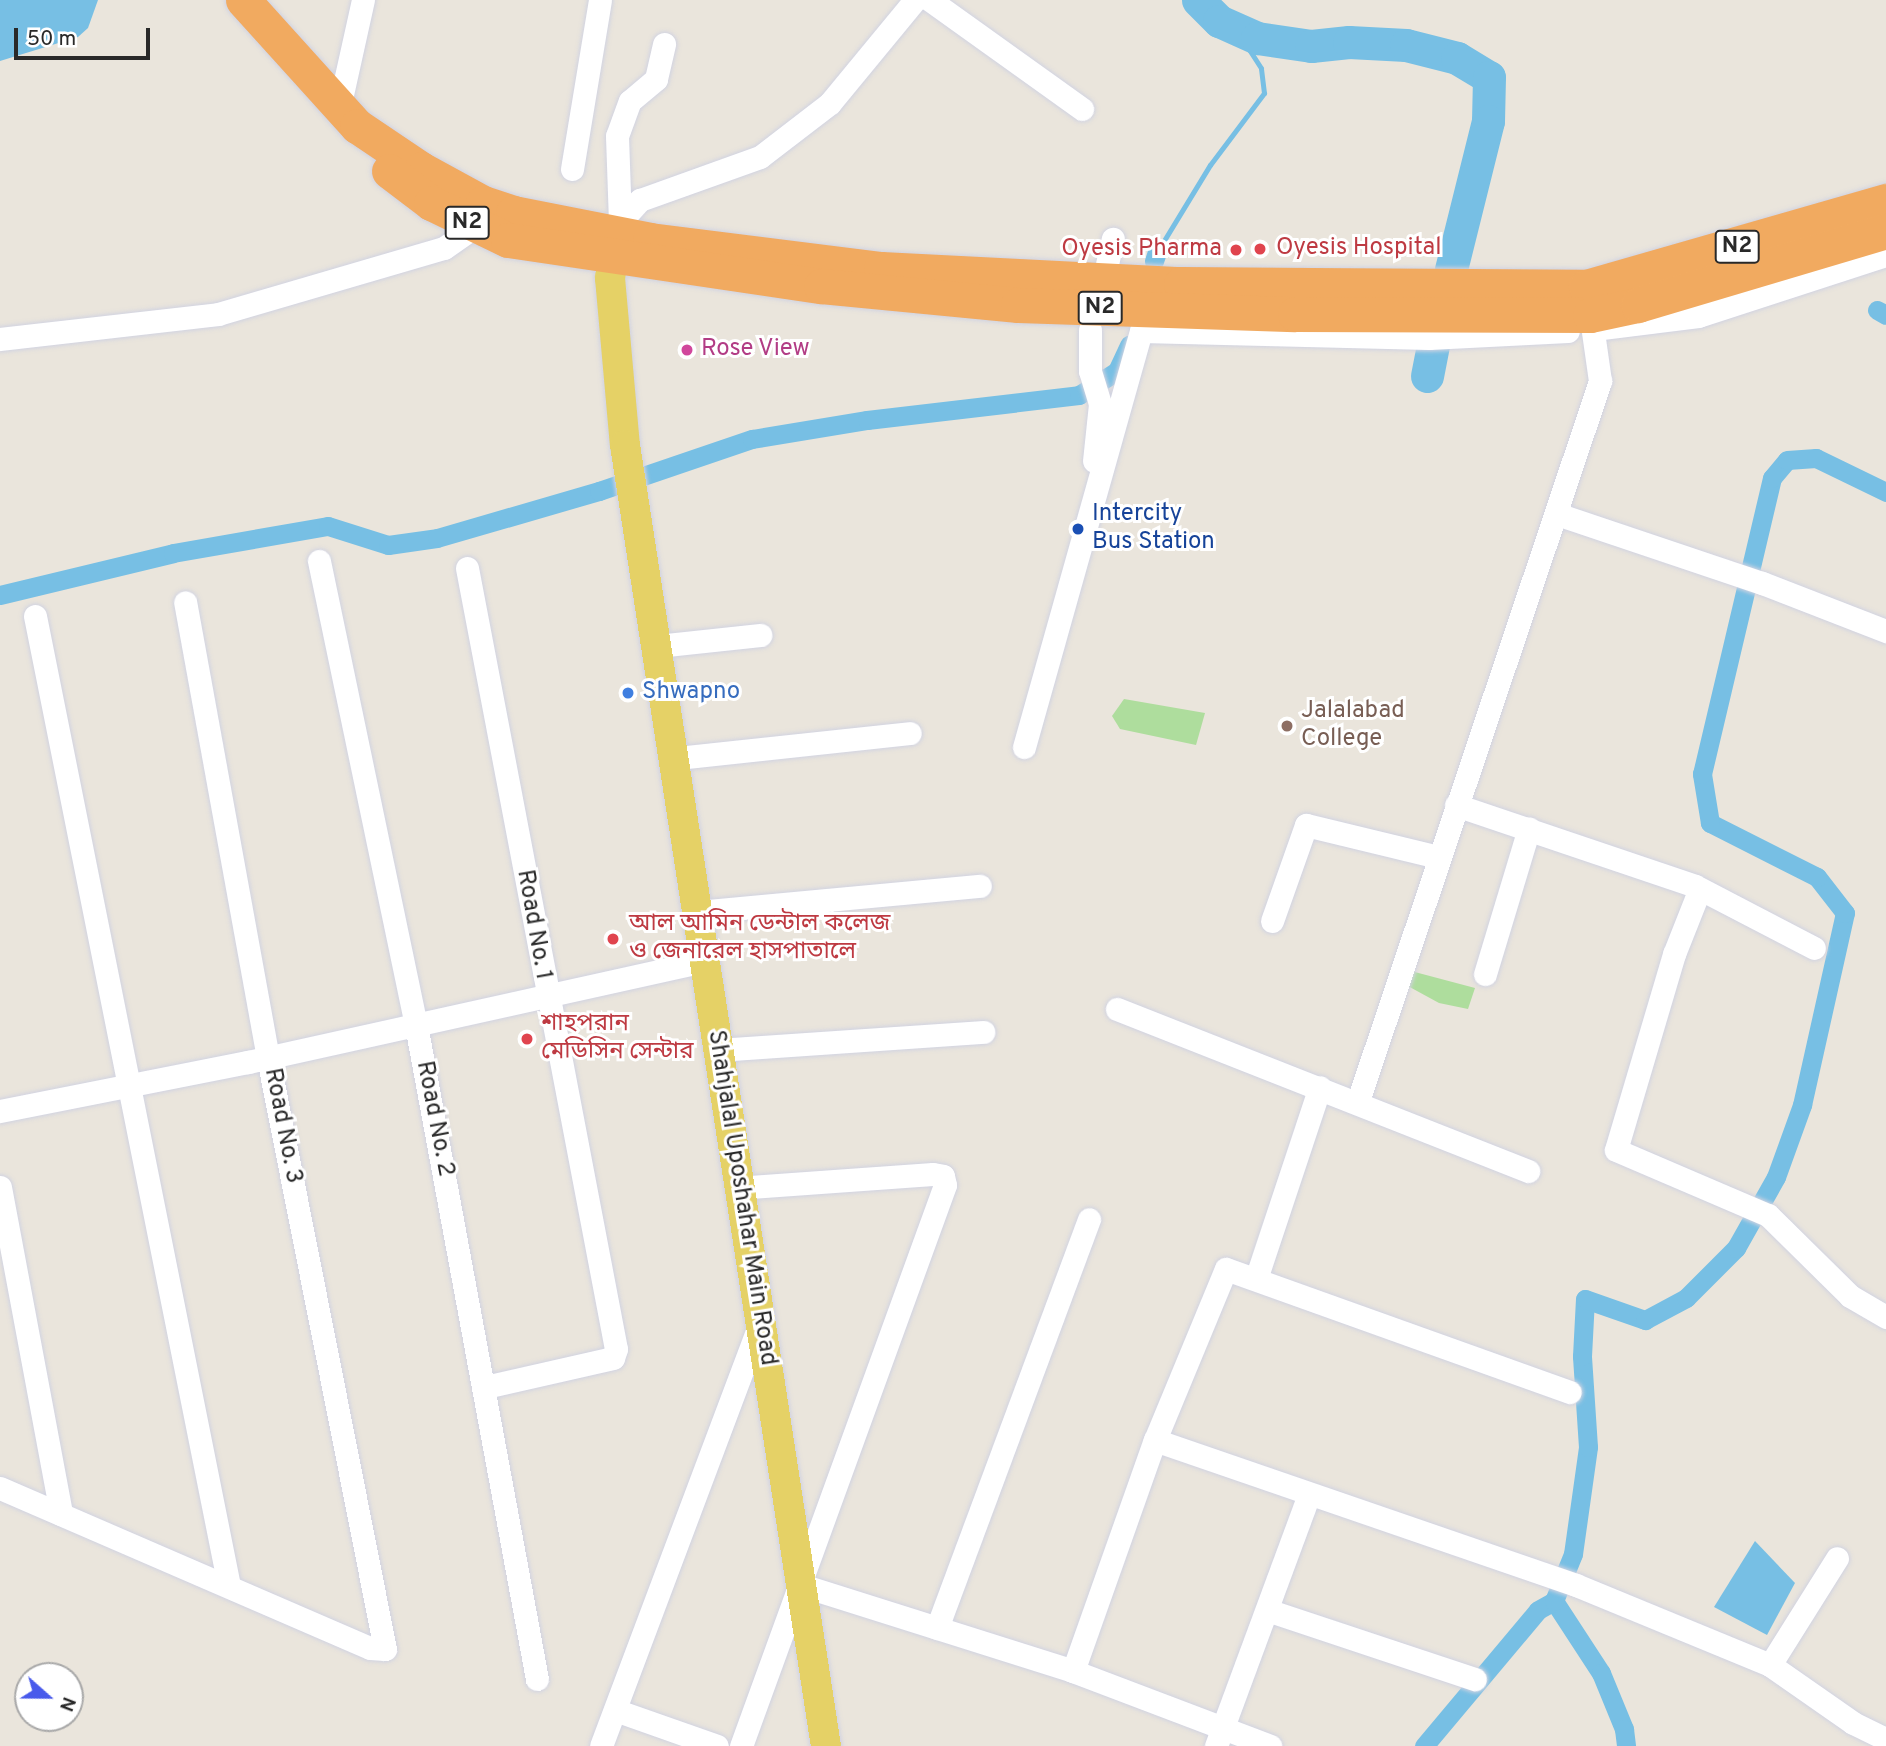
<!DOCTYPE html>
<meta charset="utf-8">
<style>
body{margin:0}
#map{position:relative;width:1886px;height:1746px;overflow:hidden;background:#eae5dc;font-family:Overpass,"Noto Sans Bengali",sans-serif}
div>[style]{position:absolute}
.green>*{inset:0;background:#aedd9d}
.water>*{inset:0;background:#77bfe4}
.stream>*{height:5px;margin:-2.5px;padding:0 2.5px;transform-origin:2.5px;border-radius:2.5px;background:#77bfe4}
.canal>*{height:19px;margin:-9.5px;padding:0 9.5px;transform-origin:9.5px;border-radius:9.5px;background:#77bfe4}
.river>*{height:33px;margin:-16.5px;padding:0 16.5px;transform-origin:16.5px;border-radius:16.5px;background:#77bfe4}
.roads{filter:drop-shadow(0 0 2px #d1d3e1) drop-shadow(0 0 2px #d1d3e1)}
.minor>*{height:23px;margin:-11.5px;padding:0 11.5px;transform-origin:11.5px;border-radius:11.5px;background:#fff}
.major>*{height:30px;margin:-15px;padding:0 15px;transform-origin:15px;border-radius:15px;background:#e5d166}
.highway>*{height:35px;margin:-17.5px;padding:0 17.5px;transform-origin:17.5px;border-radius:17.5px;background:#f1aa60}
.dots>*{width:19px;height:19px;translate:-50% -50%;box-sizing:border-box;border:4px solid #fff;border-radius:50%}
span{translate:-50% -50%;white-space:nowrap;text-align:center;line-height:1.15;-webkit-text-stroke:6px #fff;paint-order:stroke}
.shield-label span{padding:2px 5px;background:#fff;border:2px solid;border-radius:5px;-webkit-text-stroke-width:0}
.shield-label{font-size:23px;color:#292929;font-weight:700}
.health-label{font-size:24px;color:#be3a42}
.left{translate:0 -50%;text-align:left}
.right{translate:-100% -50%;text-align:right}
.hotel-label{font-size:24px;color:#b23c85}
.transit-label{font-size:24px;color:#164399}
.shop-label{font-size:24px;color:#366cbe}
.education-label{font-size:24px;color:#785e54}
.street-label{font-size:24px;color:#292929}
.north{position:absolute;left:14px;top:1662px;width:70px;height:70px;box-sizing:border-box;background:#fff;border:2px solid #a9a9a9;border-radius:50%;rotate:111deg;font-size:19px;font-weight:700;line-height:28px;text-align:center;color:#292929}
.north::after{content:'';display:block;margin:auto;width:24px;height:32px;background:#485aeb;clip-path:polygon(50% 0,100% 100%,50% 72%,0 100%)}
.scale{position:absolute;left:14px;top:28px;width:136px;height:32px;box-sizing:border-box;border:4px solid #292929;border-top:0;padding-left:9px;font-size:21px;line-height:24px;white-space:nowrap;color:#292929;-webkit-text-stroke:5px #fff;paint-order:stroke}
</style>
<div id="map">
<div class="green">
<div style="clip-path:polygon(1124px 699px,1205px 713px,1196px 745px,1120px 729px,1112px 716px)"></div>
<div style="clip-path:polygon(1411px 971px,1475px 988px,1468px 1009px,1439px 1003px,1406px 985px)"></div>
</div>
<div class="water">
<div style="clip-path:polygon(0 0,98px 0,88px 28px,78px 37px,0 61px)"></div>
<div style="clip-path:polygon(1755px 1541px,1795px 1583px,1767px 1635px,1714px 1607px)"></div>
</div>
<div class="stream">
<div style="left:1157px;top:252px;width:102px;rotate:-58.7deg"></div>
<div style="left:1210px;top:165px;width:90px;rotate:-53.1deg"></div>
<div style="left:1264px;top:93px;width:25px;rotate:-97deg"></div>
<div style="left:1261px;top:68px;width:46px;rotate:-122.7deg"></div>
</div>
<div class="canal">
<div style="left:1154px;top:261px;width:9px;rotate:-72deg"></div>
<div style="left:1877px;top:310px;width:10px;rotate:29deg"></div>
<div style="left:0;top:595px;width:178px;rotate:-13.6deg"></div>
<div style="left:173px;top:553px;width:157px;rotate:-9.9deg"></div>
<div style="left:328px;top:526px;width:63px;rotate:17.6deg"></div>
<div style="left:388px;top:545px;width:49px;rotate:-8.1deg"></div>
<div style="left:437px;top:538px;width:169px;rotate:-16.2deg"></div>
<div style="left:599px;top:491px;width:162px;rotate:-18.8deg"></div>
<div style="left:752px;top:439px;width:117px;rotate:-9.4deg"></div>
<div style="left:867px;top:420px;width:213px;rotate:-6.7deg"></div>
<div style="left:1079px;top:395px;width:45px;rotate:-32.3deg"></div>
<div style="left:1117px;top:371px;width:29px;rotate:-65deg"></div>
<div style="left:1554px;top:1601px;width:86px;rotate:56.9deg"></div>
<div style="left:1601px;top:1673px;width:61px;rotate:67.7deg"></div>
<div style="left:1624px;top:1729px;width:17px;rotate:83deg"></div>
<div style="left:1424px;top:1746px;width:177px;rotate:-50deg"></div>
<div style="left:1538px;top:1610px;width:18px;rotate:-29deg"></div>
<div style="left:1554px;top:1601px;width:51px;rotate:-68deg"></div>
<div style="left:1573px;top:1554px;width:108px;rotate:-82deg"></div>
<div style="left:1588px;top:1447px;width:91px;rotate:-93.8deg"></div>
<div style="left:1582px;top:1356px;width:57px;rotate:-87deg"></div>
<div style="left:1585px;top:1299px;width:64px;rotate:19.3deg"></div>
<div style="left:1645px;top:1320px;width:47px;rotate:-28.2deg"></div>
<div style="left:1686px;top:1298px;width:71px;rotate:-45deg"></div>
<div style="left:1736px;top:1248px;width:81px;rotate:-60.6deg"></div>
<div style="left:1776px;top:1177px;width:77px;rotate:-70.1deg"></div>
<div style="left:1802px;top:1105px;width:197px;rotate:-77.4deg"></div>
<div style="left:1845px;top:913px;width:46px;rotate:-127.9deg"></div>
<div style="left:1817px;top:877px;width:120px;rotate:-153.2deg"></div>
<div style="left:1710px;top:823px;width:50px;rotate:-99.3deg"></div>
<div style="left:1702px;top:774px;width:304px;rotate:-76.7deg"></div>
<div style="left:1772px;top:478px;width:23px;rotate:-50deg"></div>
<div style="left:1787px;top:460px;width:29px;rotate:-4deg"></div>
<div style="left:1816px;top:458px;width:78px;rotate:25.9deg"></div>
</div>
<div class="river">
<div style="left:1198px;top:0;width:30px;rotate:45deg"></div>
<div style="left:1219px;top:21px;width:42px;rotate:24.1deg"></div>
<div style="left:1257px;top:38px;width:55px;rotate:8.4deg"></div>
<div style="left:1311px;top:46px;width:38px;rotate:-6deg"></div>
<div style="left:1349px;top:42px;width:57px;rotate:3deg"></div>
<div style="left:1406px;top:45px;width:53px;rotate:14.3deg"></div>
<div style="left:1457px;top:58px;width:37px;rotate:31deg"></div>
<div style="left:1489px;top:77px;width:44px;rotate:91.3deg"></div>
<div style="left:1488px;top:121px;width:153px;rotate:104deg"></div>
<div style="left:1427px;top:376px;width:31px;rotate:-79deg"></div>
</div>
<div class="roads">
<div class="minor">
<div style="left:930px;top:0;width:187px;rotate:35.6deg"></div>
<div style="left:339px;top:108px;width:111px;rotate:-77.5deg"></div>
<div style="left:572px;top:169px;width:171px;rotate:-80.6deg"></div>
<div style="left:620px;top:222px;width:86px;rotate:-92deg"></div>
<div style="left:617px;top:136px;width:37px;rotate:-70deg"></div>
<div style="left:630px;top:101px;width:34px;rotate:-40deg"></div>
<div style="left:656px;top:79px;width:36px;rotate:-77deg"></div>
<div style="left:617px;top:234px;width:12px;rotate:-76deg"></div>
<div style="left:620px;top:222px;width:30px;rotate:-48deg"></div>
<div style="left:640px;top:200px;width:127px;rotate:-19.7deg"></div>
<div style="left:760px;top:157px;width:88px;rotate:-37.6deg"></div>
<div style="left:830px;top:103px;width:134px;rotate:-50.5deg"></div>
<div style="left:1107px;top:264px;width:26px;rotate:-77deg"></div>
<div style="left:1602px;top:328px;width:97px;rotate:-7.1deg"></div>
<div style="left:1698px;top:316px;width:198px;rotate:-18deg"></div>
<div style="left:1090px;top:330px;width:41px;rotate:90deg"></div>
<div style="left:1090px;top:371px;width:34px;rotate:73deg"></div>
<div style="left:1100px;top:404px;width:57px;rotate:96deg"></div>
<div style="left:1141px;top:331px;width:288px;rotate:1.4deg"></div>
<div style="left:1429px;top:338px;width:139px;rotate:-2.9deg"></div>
<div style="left:0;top:339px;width:219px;rotate:-6.5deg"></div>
<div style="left:218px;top:314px;width:235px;rotate:-16.3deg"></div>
<div style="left:444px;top:248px;width:37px;rotate:-35deg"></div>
<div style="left:474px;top:227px;width:13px;rotate:-72deg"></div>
<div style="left:1557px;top:514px;width:216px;rotate:18.6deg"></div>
<div style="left:1762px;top:583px;width:133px;rotate:21.2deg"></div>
<div style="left:319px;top:561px;width:474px;rotate:78.2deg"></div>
<div style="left:416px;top:1025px;width:665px;rotate:79.52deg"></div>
<div style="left:467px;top:568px;width:795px;rotate:79.2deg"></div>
<div style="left:616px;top:1349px;width:9px;rotate:108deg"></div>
<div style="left:613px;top:1358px;width:131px;rotate:167.2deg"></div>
<div style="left:35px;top:616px;width:989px;rotate:78.69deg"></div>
<div style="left:657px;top:646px;width:104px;rotate:-6.1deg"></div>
<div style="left:1024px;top:747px;width:445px;rotate:-74.3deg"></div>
<div style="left:677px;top:758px;width:234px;rotate:-6.1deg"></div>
<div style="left:1456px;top:805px;width:252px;rotate:18.7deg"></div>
<div style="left:1695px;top:886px;width:134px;rotate:27.5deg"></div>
<div style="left:1699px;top:891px;width:68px;rotate:111.6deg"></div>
<div style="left:1674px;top:954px;width:204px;rotate:106.5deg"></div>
<div style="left:1616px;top:1150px;width:165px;rotate:23.2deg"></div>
<div style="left:1768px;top:1215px;width:115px;rotate:44.6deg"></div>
<div style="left:1850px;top:1296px;width:42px;rotate:30.3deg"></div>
<div style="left:698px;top:912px;width:283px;rotate:-5.3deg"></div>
<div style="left:1272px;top:921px;width:102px;rotate:-70.5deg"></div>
<div style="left:1306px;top:825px;width:136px;rotate:13.6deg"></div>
<div style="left:1485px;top:974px;width:152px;rotate:-73.2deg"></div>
<div style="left:1117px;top:1009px;width:442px;rotate:21.5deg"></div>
<div style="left:718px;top:1050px;width:266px;rotate:-3.9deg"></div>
<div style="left:1358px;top:1101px;width:760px;rotate:-71.42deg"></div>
<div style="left:1600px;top:381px;width:78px;rotate:-98.1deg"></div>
<div style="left:0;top:1111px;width:253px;rotate:-11.2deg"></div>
<div style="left:248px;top:1062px;width:467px;rotate:-12.5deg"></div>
<div style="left:0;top:1187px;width:333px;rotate:79.4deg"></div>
<div style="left:736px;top:1188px;width:197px;rotate:-4.1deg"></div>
<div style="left:933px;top:1174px;width:10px;rotate:11deg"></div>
<div style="left:943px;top:1176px;width:9px;rotate:77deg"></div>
<div style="left:945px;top:1185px;width:597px;rotate:109.98deg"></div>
<div style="left:1256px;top:1279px;width:202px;rotate:-71.6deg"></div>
<div style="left:1155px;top:1440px;width:445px;rotate:19deg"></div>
<div style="left:1576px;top:1585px;width:210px;rotate:22.4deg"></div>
<div style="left:1770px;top:1665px;width:101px;rotate:34.9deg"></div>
<div style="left:1853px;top:1723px;width:37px;rotate:26deg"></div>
<div style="left:0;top:1488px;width:403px;rotate:23.4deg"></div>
<div style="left:370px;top:1648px;width:15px;rotate:4deg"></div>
<div style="left:385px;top:1649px;width:602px;rotate:-101.2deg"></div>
<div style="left:268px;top:1058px;width:463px;rotate:-100.3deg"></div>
<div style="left:801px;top:1585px;width:285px;rotate:17.5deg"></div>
<div style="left:1073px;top:1671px;width:211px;rotate:20.8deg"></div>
<div style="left:1267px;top:1610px;width:219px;rotate:18.4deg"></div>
<div style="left:937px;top:1628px;width:436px;rotate:-69.6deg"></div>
<div style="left:1770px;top:1665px;width:126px;rotate:-57.9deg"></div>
<div style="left:1073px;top:1671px;width:245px;rotate:-70.5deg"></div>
<div style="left:1155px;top:1440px;width:185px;rotate:-67.5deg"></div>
<div style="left:1226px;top:1269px;width:365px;rotate:19.7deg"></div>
<div style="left:615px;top:1710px;width:108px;rotate:19.4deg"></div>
<div style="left:601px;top:1746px;width:453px;rotate:-69.4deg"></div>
<div style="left:1216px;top:1746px;width:268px;rotate:-69.7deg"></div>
</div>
<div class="major">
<div style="left:617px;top:234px;width:45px;rotate:99deg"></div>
<div style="left:610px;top:278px;width:168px;rotate:84.9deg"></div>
<div style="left:625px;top:445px;width:1316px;rotate:81.22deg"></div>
</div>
<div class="highway">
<div style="left:243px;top:0;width:170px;rotate:47.9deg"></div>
<div style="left:357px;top:126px;width:77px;rotate:33.9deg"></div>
<div style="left:421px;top:169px;width:71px;rotate:28.7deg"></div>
<div style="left:483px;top:203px;width:32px;rotate:18deg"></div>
<div style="left:513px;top:213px;width:140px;rotate:11.1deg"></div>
<div style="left:650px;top:240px;width:233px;rotate:7.2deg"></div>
<div style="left:881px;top:269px;width:300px;rotate:2.9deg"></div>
<div style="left:1181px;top:284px;width:405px;rotate:0.4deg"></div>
<div style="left:1586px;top:287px;width:312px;rotate:-16deg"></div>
<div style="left:389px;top:171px;width:53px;rotate:37.3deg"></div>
<div style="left:431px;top:203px;width:85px;rotate:25.7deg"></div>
<div style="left:508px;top:240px;width:316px;rotate:8.4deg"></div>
<div style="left:821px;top:286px;width:198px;rotate:5.5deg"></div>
<div style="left:1018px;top:305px;width:277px;rotate:1.9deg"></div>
<div style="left:1295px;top:314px;width:295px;rotate:0.2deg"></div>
<div style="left:1590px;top:315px;width:49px;rotate:-11.8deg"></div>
<div style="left:1638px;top:305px;width:259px;rotate:-16.6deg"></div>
</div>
</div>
<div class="dots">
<div style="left:1260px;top:249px;background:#e0444e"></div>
<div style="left:1236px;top:250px;background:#e0444e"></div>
<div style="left:687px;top:350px;background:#d1479c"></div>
<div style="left:1078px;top:529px;background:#1a4fb4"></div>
<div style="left:628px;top:693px;background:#3f7fe0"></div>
<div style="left:1287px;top:726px;background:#8d6e63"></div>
<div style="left:613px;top:939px;background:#e0444e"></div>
<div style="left:527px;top:1039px;background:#e0444e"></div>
</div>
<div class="shield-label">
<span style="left:467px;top:223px">N2</span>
<span style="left:1737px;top:247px">N2</span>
<span style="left:1100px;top:308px">N2</span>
</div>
<div class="health-label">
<span class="left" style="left:1276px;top:249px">Oyesis Hospital</span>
<span class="right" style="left:1222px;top:250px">Oyesis Pharma</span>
<span class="left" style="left:629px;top:939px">আল আমিন ডেন্টাল কলেজ<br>ও জেনারেল হাসপাতালে</span>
<span class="left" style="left:541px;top:1039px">শাহপরান<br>মেডিসিন সেন্টার</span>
</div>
<div class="hotel-label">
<span class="left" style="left:701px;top:350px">Rose View</span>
</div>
<div class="transit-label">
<span class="left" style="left:1092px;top:529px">Intercity<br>Bus Station</span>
</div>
<div class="shop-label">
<span class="left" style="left:642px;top:693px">Shwapno</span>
</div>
<div class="education-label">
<span class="left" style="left:1301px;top:726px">Jalalabad<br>College</span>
</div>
<div class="street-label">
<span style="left:533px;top:925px;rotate:80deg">Road No. 1</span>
<span style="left:434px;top:1119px;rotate:79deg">Road No. 2</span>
<span style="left:282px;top:1126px;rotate:79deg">Road No. 3</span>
<span style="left:741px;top:1198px;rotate:81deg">Shahjalal Uposhahar Main Road</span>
</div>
<div class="north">N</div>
<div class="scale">50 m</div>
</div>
